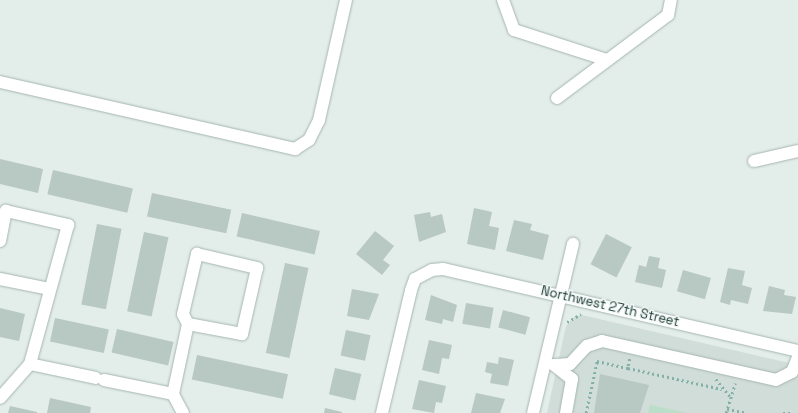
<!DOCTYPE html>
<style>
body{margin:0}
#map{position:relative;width:798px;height:413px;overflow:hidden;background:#e3ede9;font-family:"Space Grotesk",sans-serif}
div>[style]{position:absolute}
.built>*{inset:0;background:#d1ddd8}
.green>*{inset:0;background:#bbdec8}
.building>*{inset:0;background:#b8c8c3;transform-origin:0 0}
.path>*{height:2.5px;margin-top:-1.25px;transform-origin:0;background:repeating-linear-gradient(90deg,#83b1a7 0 2px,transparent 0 5px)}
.roads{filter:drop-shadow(0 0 1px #a5b5b1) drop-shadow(0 0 1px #a5b5b1)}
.minor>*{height:12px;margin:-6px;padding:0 6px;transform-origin:6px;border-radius:6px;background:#fff}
span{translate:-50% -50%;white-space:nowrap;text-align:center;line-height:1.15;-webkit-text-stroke:3px #f3f9f7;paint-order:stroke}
.street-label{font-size:13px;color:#223e39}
</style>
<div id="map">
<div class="built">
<div style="clip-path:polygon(582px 315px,798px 365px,798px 413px,547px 413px,566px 326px,574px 317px)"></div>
</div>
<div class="green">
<div style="clip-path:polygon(650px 405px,688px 413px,648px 413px)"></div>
</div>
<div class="building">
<div style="clip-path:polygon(0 159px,43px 169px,38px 193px,0 184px)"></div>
<div style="left:53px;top:170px;width:82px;height:25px;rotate:13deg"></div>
<div style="left:152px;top:193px;width:81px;height:24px;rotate:12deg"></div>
<div style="clip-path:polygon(474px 208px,492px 212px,489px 226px,499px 228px,495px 250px,467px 244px)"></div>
<div style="clip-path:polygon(430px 212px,431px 217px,442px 214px,446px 232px,419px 242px,414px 215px)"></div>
<div style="left:242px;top:213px;width:80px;height:24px;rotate:13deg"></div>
<div style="clip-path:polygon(514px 220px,532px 224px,530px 230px,549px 235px,543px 260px,506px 251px)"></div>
<div style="left:97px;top:224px;width:25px;height:82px;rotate:11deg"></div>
<div style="clip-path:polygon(375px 231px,394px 246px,383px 260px,390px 265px,382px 275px,356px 254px)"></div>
<div style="left:144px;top:232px;width:25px;height:81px;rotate:12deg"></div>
<div style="left:606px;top:234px;width:29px;height:34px;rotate:27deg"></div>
<div style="clip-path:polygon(649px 256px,660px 258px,658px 268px,666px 270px,662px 288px,635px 282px,639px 265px,646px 267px)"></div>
<div style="left:285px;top:263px;width:24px;height:92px;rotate:12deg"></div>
<div style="clip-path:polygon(728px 268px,745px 271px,742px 285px,752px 288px,748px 304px,731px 300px,730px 305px,720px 302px)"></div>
<div style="left:683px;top:270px;width:29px;height:22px;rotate:16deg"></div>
<div style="clip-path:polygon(769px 286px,785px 290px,784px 295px,796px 297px,792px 314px,763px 311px)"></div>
<div style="clip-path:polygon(352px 289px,379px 294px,369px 320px,347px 316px)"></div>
<div style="clip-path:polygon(431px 295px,457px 305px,453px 322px,443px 319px,442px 324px,425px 320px)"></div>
<div style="left:466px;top:303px;width:28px;height:21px;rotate:10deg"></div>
<div style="clip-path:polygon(0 308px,25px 314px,19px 341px,0 337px)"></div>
<div style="left:503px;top:310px;width:28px;height:18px;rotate:15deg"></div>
<div style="left:55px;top:318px;width:55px;height:24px;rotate:12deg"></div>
<div style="left:117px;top:329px;width:58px;height:24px;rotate:13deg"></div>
<div style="left:346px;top:330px;width:25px;height:26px;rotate:12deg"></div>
<div style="clip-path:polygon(429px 340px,452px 345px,449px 359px,442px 358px,439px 374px,422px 370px)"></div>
<div style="left:197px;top:355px;width:93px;height:25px;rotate:12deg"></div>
<div style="clip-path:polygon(499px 357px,514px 360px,508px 386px,490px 383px,492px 374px,485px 372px,487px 362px,498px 364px)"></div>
<div style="left:335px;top:368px;width:27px;height:27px;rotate:13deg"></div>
<div style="clip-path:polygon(600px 374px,649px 385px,640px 413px,594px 413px)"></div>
<div style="clip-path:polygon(419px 380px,446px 386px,442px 403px,436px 402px,434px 413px,412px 409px)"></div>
<div style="clip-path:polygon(476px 393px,505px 399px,500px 413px,471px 413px)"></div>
<div style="clip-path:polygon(50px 398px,91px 407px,90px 413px,47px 413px)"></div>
<div style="clip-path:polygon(10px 406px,37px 412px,37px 413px,8px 413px)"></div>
<div style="clip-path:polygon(325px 408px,342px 412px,342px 413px,324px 413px)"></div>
</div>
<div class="path">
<div style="left:567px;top:322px;width:16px;rotate:-30deg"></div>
<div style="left:630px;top:359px;width:9px;rotate:103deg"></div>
<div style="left:628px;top:368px;width:96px;rotate:12.6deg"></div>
<div style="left:716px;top:379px;width:22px;rotate:51deg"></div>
<div style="left:727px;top:409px;width:20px;rotate:11deg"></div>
<div style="left:586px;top:413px;width:53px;rotate:-78.1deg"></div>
<div style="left:597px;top:361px;width:32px;rotate:13deg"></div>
<div style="left:726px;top:413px;width:31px;rotate:-73deg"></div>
<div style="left:783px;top:413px;width:7px"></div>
</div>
<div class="roads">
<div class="minor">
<div style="left:503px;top:0;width:32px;rotate:70deg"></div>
<div style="left:514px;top:30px;width:98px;rotate:17.9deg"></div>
<div style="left:0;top:82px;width:303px;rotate:12.8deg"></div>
<div style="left:295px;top:149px;width:17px;rotate:-33deg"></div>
<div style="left:309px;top:140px;width:22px;rotate:-63deg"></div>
<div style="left:319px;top:120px;width:123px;rotate:-77.3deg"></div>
<div style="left:557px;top:98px;width:139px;rotate:-36.8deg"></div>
<div style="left:668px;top:15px;width:15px;rotate:-79deg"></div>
<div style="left:754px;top:161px;width:45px;rotate:-12.8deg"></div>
<div style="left:0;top:241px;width:31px;rotate:-79deg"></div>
<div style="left:6px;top:211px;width:64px;rotate:12.7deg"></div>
<div style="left:68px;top:225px;width:144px;rotate:105.3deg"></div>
<div style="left:30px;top:364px;width:45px;rotate:131.4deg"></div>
<div style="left:0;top:279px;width:50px;rotate:11.5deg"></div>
<div style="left:30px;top:364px;width:67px;rotate:12deg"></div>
<div style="left:554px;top:365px;width:23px;rotate:38deg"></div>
<div style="left:572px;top:379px;width:35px;rotate:100deg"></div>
<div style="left:555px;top:365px;width:15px;rotate:-4deg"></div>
<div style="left:570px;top:364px;width:25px;rotate:-47deg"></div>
<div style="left:587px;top:346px;width:16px;rotate:-18deg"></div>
<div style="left:602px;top:341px;width:178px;rotate:12.6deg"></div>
<div style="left:776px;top:380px;width:18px;rotate:-27deg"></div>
<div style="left:792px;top:372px;width:16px;rotate:-68deg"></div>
<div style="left:104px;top:380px;width:70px;rotate:11.5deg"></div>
<div style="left:183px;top:413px;width:21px;rotate:-118deg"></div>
<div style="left:173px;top:394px;width:72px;rotate:-77.9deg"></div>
<div style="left:188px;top:324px;width:11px;rotate:-117deg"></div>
<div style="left:183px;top:314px;width:62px;rotate:-76.9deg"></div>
<div style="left:197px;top:254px;width:62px;rotate:13.1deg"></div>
<div style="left:257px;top:268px;width:68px;rotate:102.8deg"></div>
<div style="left:242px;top:334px;width:55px;rotate:-169.5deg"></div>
<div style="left:382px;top:413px;width:126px;rotate:-76.7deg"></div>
<div style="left:411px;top:290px;width:12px;rotate:-70deg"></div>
<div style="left:415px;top:279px;width:19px;rotate:-28deg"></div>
<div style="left:432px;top:270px;width:11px;rotate:-5deg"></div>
<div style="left:443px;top:269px;width:364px;rotate:13deg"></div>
<div style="left:533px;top:413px;width:174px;rotate:-76.7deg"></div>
</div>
</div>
<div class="street-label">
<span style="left:610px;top:307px;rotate:13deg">Northwest 27th Street</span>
</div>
</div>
